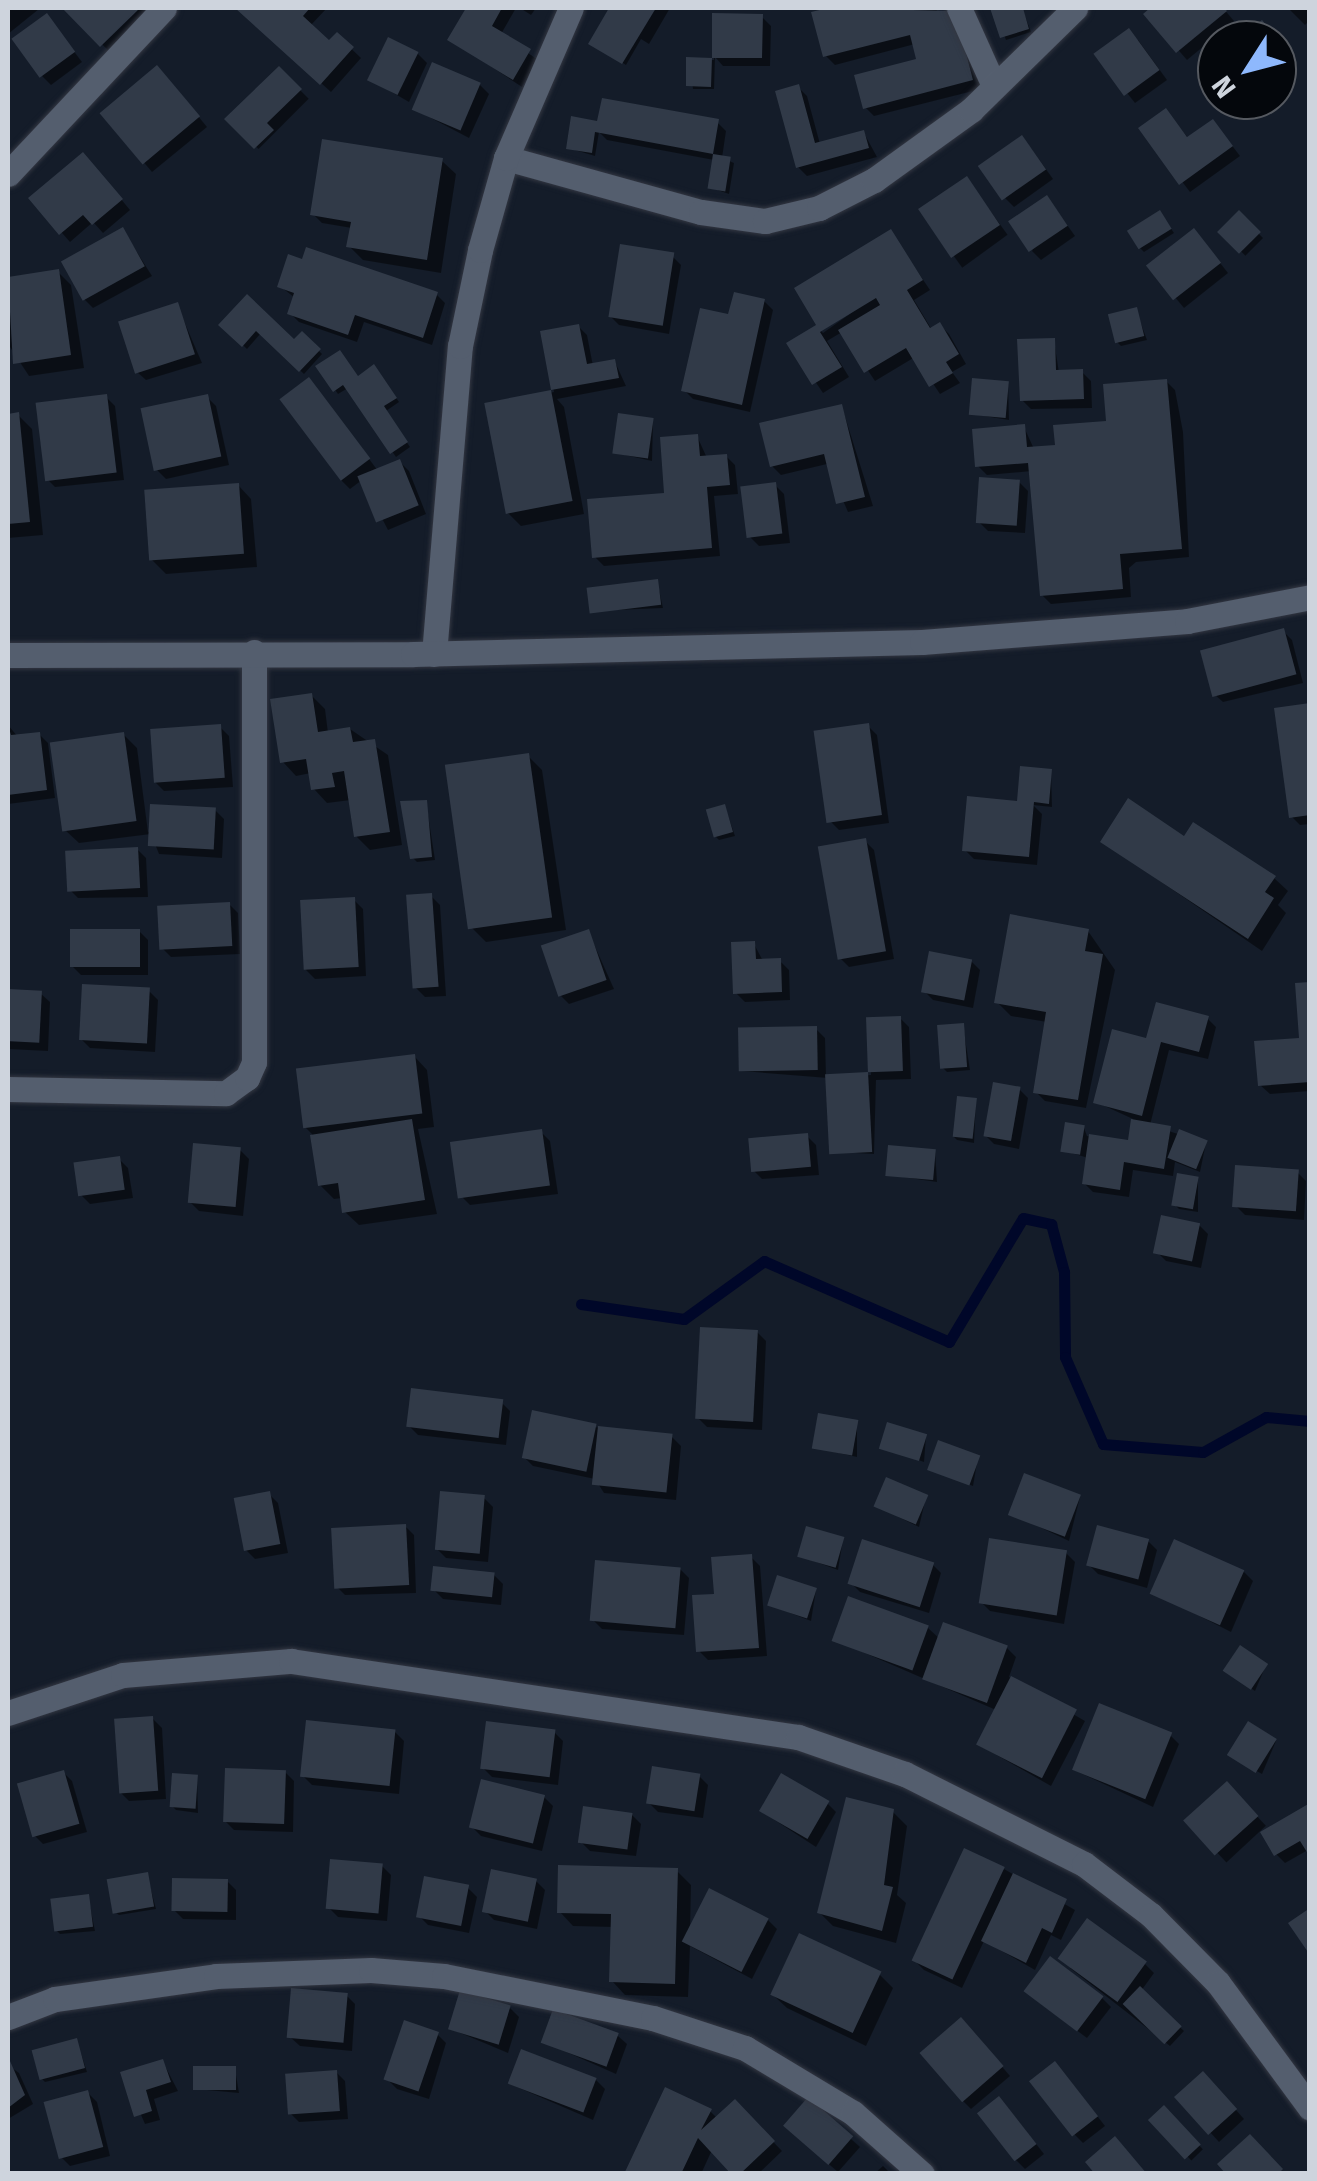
<!DOCTYPE html>
<style>
body{margin:0}
#map{position:relative;width:1317px;height:2181px;overflow:hidden;background:#141c29;font-family:"Fira Sans",sans-serif}
div>[style]{position:absolute}
.shadow>*{inset:0;background:#0007;transform-origin:0 0}
.stream>*{height:11px;margin:-5.5px;padding:0 5.5px;transform-origin:5.5px;border-radius:5.5px;background:#000729}
.building>*{inset:0;background:#313a48;transform-origin:0 0}
.roads{filter:drop-shadow(0 0 2px #333742) drop-shadow(0 0 2px #333742)}
.street>*{height:25px;margin:-12.5px;padding:0 12.5px;transform-origin:12.5px;border-radius:12.5px;background:#545e6e}
.secondary>*{height:25px;margin:-12.5px;padding:0 12.5px;transform-origin:12.5px;border-radius:12.5px;background:#545e6e}
span{translate:-50% -50%;white-space:nowrap;text-align:center;line-height:1.15;-webkit-text-stroke:8px #04070c;paint-order:stroke}
.frame{position:absolute;inset:0;border:10px solid #ced4dd;pointer-events:none}
.north{position:absolute;left:1197px;top:20px;width:100px;height:100px;box-sizing:border-box;background:#04070c;border:2px solid #555960;border-radius:50%;rotate:234deg;font-size:28px;font-weight:700;line-height:40px;text-align:center;color:#ced4dd}
.north::after{content:'';display:block;margin:auto;width:35px;height:45px;background:#8eb8fd;clip-path:polygon(50% 0,100% 100%,50% 72%,0 100%)}
</style>
<div id="map">
<div class="shadow">
<div style="clip-path:polygon(8px 8px,38px 8px,39px 9px,8px 34px)"></div>
<div style="clip-path:polygon(65px 8px,168px 8px,116px 58px)"></div>
<div style="clip-path:polygon(238px 8px,327px 8px,310px 26px,330px 44px,337px 35px,361px 58px,331px 92px)"></div>
<div style="clip-path:polygon(469px 8px,516px 8px,501px 34px,538px 60px,522px 87px,450px 39px)"></div>
<div style="clip-path:polygon(520px 8px,536px 8px,531px 15px)"></div>
<div style="clip-path:polygon(612px 8px,670px 8px,649px 44px,641px 39px,626px 65px,591px 43px)"></div>
<div style="clip-path:polygon(838px 8px,936px 8px,939px 18px,963px 23px,981px 89px,874px 116px,865px 107px,919px 61px,915px 44px,835px 65px,826px 56px,814px 14px)"></div>
<div style="clip-path:polygon(993px 8px,1022px 8px,1031px 32px,1006px 40px)"></div>
<div style="clip-path:polygon(1154px 8px,1223px 8px,1234px 21px,1187px 60px,1147px 14px)"></div>
<div style="clip-path:polygon(1288px 8px,1310px 8px,1310px 20px,1305px 25px)"></div>
<div style="clip-path:polygon(47px 16px,82px 62px,51px 85px,42px 76px)"></div>
<div style="clip-path:polygon(714px 16px,762px 17px,771px 26px,770px 66px,723px 66px,715px 57px,714px 89px,693px 89px,689px 60px,714px 60px)"></div>
<div style="clip-path:polygon(1138px 40px,1167px 80px,1135px 103px,1097px 55px)"></div>
<div style="clip-path:polygon(1277px 41px,1297px 66px,1277px 82px)"></div>
<div style="clip-path:polygon(418px 54px,427px 63px,409px 102px,371px 80px)"></div>
<div style="left:279px;top:69px;width:42px;height:71px;rotate:45deg"></div>
<div style="clip-path:polygon(166px 77px,207px 127px,152px 172px,102px 113px)"></div>
<div style="clip-path:polygon(480px 85px,489px 94px,469px 138px,414px 109px)"></div>
<div style="clip-path:polygon(798px 87px,807px 96px,820px 144px,864px 133px,877px 157px,807px 176px,798px 167px)"></div>
<div style="clip-path:polygon(1166px 111px,1189px 139px,1221px 131px,1240px 156px,1190px 192px,1142px 129px)"></div>
<div style="clip-path:polygon(717px 122px,726px 131px,722px 158px,734px 163px,729px 194px,709px 187px,714px 160px,607px 140px,599px 132px,595px 156px,568px 148px,596px 123px)"></div>
<div style="clip-path:polygon(1030px 147px,1053px 179px,1014px 207px,1005px 198px)"></div>
<div style="clip-path:polygon(442px 161px,456px 174px,441px 273px,363px 260px,349px 246px,352px 228px,322px 223px,313px 214px)"></div>
<div style="clip-path:polygon(92px 164px,130px 210px,103px 233px,93px 222px,70px 242px,32px 199px)"></div>
<div style="left:967px;top:179px;width:69px;height:56px;rotate:54deg"></div>
<div style="clip-path:polygon(1055px 208px,1075px 236px,1041px 260px,1032px 251px)"></div>
<div style="left:1239px;top:214px;width:34px;height:25px;rotate:45deg"></div>
<div style="clip-path:polygon(1163px 217px,1174px 233px,1144px 252px,1140px 248px)"></div>
<div style="clip-path:polygon(123px 230px,152px 276px,93px 308px,84px 299px)"></div>
<div style="clip-path:polygon(evenodd,891px 232px,930px 290px,914px 300px,932px 330px,940px 325px,949px 334px,966px 364px,952px 372px,960px 383px,940px 394px,915px 357px,875px 381px,842px 332px,827px 341px,849px 377px,823px 393px,789px 343px,819px 325px,891px 232px,885px 289px,823px 333px,819px 329px,885px 289px)"></div>
<div style="clip-path:polygon(1202px 240px,1228px 273px,1184px 308px,1149px 266px)"></div>
<div style="clip-path:polygon(672px 256px,681px 265px,669px 334px,619px 325px,610px 316px)"></div>
<div style="clip-path:polygon(58px 272px,71px 285px,84px 368px,29px 376px,8px 344px,8px 279px)"></div>
<div style="clip-path:polygon(280px 286px,436px 294px,445px 303px,432px 345px,364px 322px,357px 342px,299px 322px,290px 313px,295px 298px)"></div>
<div style="clip-path:polygon(247px 298px,294px 343px,302px 334px,322px 354px,304px 374px,261px 333px,247px 349px,222px 325px)"></div>
<div style="clip-path:polygon(764px 301px,773px 310px,750px 412px,693px 399px,684px 390px,730px 317px)"></div>
<div style="clip-path:polygon(177px 305px,202px 363px,146px 380px,137px 372px)"></div>
<div style="clip-path:polygon(1136px 310px,1147px 340px,1121px 346px,1117px 342px)"></div>
<div style="clip-path:polygon(578px 326px,587px 335px,593px 366px,615px 362px,626px 386px,557px 399px,564px 407px,584px 514px,521px 526px,507px 512px,487px 405px,554px 392px,543px 333px)"></div>
<div style="clip-path:polygon(1054px 340px,1059px 373px,1082px 372px,1091px 381px,1092px 408px,1031px 409px,1022px 400px)"></div>
<div style="clip-path:polygon(319px 367px,358px 378px,378px 371px,399px 402px,386px 411px,410px 447px,396px 457px,348px 388px,338px 394px)"></div>
<div style="clip-path:polygon(1166px 381px,1175px 390px,1183px 432px,1189px 557px,1136px 562px,1129px 568px,1131px 597px,1051px 604px,1042px 595px,1032px 471px,987px 475px,978px 466px,1024px 427px,1034px 449px,1058px 447px,1109px 423px)"></div>
<div style="clip-path:polygon(1008px 383px,1009px 420px,972px 414px)"></div>
<div style="clip-path:polygon(106px 397px,115px 406px,124px 480px,55px 487px,46px 478px)"></div>
<div style="clip-path:polygon(207px 397px,216px 406px,229px 465px,166px 479px,157px 470px)"></div>
<div style="clip-path:polygon(842px 407px,873px 506px,848px 512px,827px 464px,781px 475px,772px 466px)"></div>
<div style="clip-path:polygon(333px 410px,378px 471px,400px 462px,409px 471px,426px 514px,388px 530px,362px 480px,350px 489px,341px 480px)"></div>
<div style="clip-path:polygon(18px 415px,32px 429px,43px 535px,8px 538px,8px 416px)"></div>
<div style="clip-path:polygon(653px 421px,652px 461px,616px 453px)"></div>
<div style="clip-path:polygon(697px 436px,707px 458px,726px 456px,735px 465px,738px 494px,714px 496px,720px 556px,604px 566px,595px 557px,667px 495px)"></div>
<div style="clip-path:polygon(1019px 482px,1028px 491px,1025px 533px,988px 531px,979px 522px)"></div>
<div style="clip-path:polygon(238px 485px,251px 499px,257px 567px,166px 574px,152px 560px)"></div>
<div style="clip-path:polygon(775px 485px,784px 494px,790px 543px,759px 546px,750px 537px)"></div>
<div style="clip-path:polygon(657px 581px,663px 608px,591px 611px)"></div>
<div style="clip-path:polygon(1283px 631px,1292px 640px,1303px 683px,1223px 702px,1214px 694px)"></div>
<div style="clip-path:polygon(311px 695px,325px 709px,328px 733px,350px 729px,388px 755px,402px 845px,370px 850px,356px 836px,351px 800px,327px 803px,314px 789px,311px 773px,296px 776px,283px 762px)"></div>
<div style="clip-path:polygon(1310px 706px,1310px 824px,1300px 825px,1291px 816px)"></div>
<div style="clip-path:polygon(8px 725px,18px 737px,39px 734px,48px 743px,55px 798px,8px 804px)"></div>
<div style="clip-path:polygon(868px 726px,877px 735px,889px 823px,839px 830px,830px 821px)"></div>
<div style="clip-path:polygon(220px 727px,229px 736px,233px 787px,164px 791px,155px 782px)"></div>
<div style="clip-path:polygon(123px 734px,137px 748px,148px 832px,215px 810px,224px 819px,222px 858px,159px 854px,151px 834px,79px 843px,65px 830px)"></div>
<div style="clip-path:polygon(528px 756px,542px 770px,566px 930px,486px 942px,472px 928px)"></div>
<div style="clip-path:polygon(1051px 772px,1052px 807px,1033px 805px,1042px 814px,1037px 865px,974px 859px,965px 850px)"></div>
<div style="clip-path:polygon(426px 802px,435px 860px,417px 862px,413px 858px)"></div>
<div style="clip-path:polygon(725px 807px,735px 836px,719px 840px,715px 836px)"></div>
<div style="clip-path:polygon(1182px 838px,1274px 878px,1288px 891px,1278px 905px,1286px 913px,1262px 951px,1103px 842px)"></div>
<div style="clip-path:polygon(865px 841px,874px 850px,894px 959px,849px 967px,840px 958px)"></div>
<div style="clip-path:polygon(137px 849px,146px 858px,148px 897px,78px 898px,69px 889px)"></div>
<div style="clip-path:polygon(431px 896px,440px 905px,446px 996px,425px 997px,416px 988px)"></div>
<div style="clip-path:polygon(354px 900px,363px 909px,366px 976px,315px 979px,306px 970px)"></div>
<div style="clip-path:polygon(229px 904px,238px 913px,240px 954px,171px 957px,162px 948px)"></div>
<div style="clip-path:polygon(139px 931px,148px 940px,148px 975px,81px 975px,72px 966px)"></div>
<div style="clip-path:polygon(588px 931px,614px 989px,569px 1004px,560px 995px)"></div>
<div style="clip-path:polygon(1088px 931px,1115px 970px,1086px 1108px,1045px 1101px,1036px 1092px,1047px 1022px,1011px 1016px,997px 1002px)"></div>
<div style="clip-path:polygon(754px 944px,763px 961px,780px 961px,789px 970px,790px 1000px,745px 1002px,736px 993px)"></div>
<div style="clip-path:polygon(971px 961px,980px 970px,973px 1008px,933px 1000px,924px 991px)"></div>
<div style="clip-path:polygon(1310px 984px,1310px 1091px,1270px 1094px,1260px 1085px,1302px 1040px)"></div>
<div style="clip-path:polygon(8px 991px,40px 993px,50px 1002px,48px 1051px,8px 1049px)"></div>
<div style="clip-path:polygon(149px 991px,158px 1000px,155px 1052px,90px 1048px,81px 1039px)"></div>
<div style="clip-path:polygon(900px 1018px,909px 1027px,911px 1079px,876px 1080px,874px 1154px,836px 1152px,828px 1078px,742px 1071px,816px 1029px,825px 1038px,826px 1076px,871px 1075px,869px 1019px)"></div>
<div style="clip-path:polygon(1207px 1018px,1216px 1027px,1208px 1059px,1169px 1050px,1150px 1125px,1206px 1143px,1200px 1172px,1175px 1162px,1173px 1176px,1133px 1170px,1129px 1197px,1093px 1192px,1084px 1183px,1088px 1158px,1062px 1150px,1084px 1128px,1087px 1136px,1130px 1143px,1133px 1119px,1096px 1102px,1148px 1041px)"></div>
<div style="clip-path:polygon(963px 1026px,970px 1070px,947px 1072px,943px 1068px)"></div>
<div style="clip-path:polygon(414px 1056px,427px 1070px,434px 1127px,418px 1129px,437px 1214px,359px 1225px,345px 1212px,342px 1198px,334px 1199px,320px 1185px,312px 1134px,305px 1127px)"></div>
<div style="clip-path:polygon(1019px 1089px,1028px 1098px,1019px 1149px,994px 1144px,985px 1135px)"></div>
<div style="clip-path:polygon(976px 1100px,974px 1143px,957px 1140px,953px 1136px)"></div>
<div style="clip-path:polygon(541px 1132px,550px 1141px,558px 1194px,470px 1205px,461px 1196px)"></div>
<div style="clip-path:polygon(807px 1136px,816px 1145px,819px 1175px,762px 1179px,753px 1170px)"></div>
<div style="clip-path:polygon(240px 1150px,249px 1159px,243px 1216px,199px 1211px,190px 1202px)"></div>
<div style="clip-path:polygon(935px 1151px,937px 1182px,889px 1175px)"></div>
<div style="clip-path:polygon(119px 1159px,128px 1168px,133px 1198px,90px 1204px,81px 1195px)"></div>
<div style="clip-path:polygon(1297px 1172px,1306px 1181px,1304px 1220px,1245px 1215px,1236px 1206px)"></div>
<div style="clip-path:polygon(1198px 1179px,1198px 1212px,1179px 1209px,1175px 1205px)"></div>
<div style="clip-path:polygon(1199px 1225px,1208px 1234px,1201px 1268px,1166px 1261px,1157px 1252px)"></div>
<div style="clip-path:polygon(757px 1332px,766px 1341px,762px 1430px,707px 1427px,698px 1418px)"></div>
<div style="clip-path:polygon(501px 1402px,510px 1411px,506px 1445px,418px 1435px,409px 1426px)"></div>
<div style="clip-path:polygon(857px 1422px,857px 1457px,816px 1448px)"></div>
<div style="clip-path:polygon(594px 1427px,672px 1437px,681px 1446px,676px 1500px,604px 1493px,595px 1479px,533px 1466px,524px 1457px)"></div>
<div style="clip-path:polygon(926px 1436px,924px 1462px,883px 1448px)"></div>
<div style="clip-path:polygon(978px 1457px,973px 1486px,931px 1469px)"></div>
<div style="clip-path:polygon(269px 1494px,278px 1503px,288px 1553px,255px 1559px,246px 1550px)"></div>
<div style="clip-path:polygon(926px 1497px,919px 1527px,876px 1506px)"></div>
<div style="clip-path:polygon(1080px 1497px,1069px 1541px,1012px 1514px)"></div>
<div style="clip-path:polygon(484px 1498px,493px 1507px,488px 1562px,446px 1558px,437px 1549px)"></div>
<div style="clip-path:polygon(405px 1526px,414px 1535px,416px 1593px,345px 1595px,336px 1586px)"></div>
<div style="clip-path:polygon(843px 1539px,838px 1570px,800px 1556px)"></div>
<div style="clip-path:polygon(1148px 1541px,1157px 1550px,1147px 1588px,1098px 1574px,1089px 1565px)"></div>
<div style="clip-path:polygon(1066px 1553px,1075px 1562px,1064px 1624px,990px 1611px,981px 1602px)"></div>
<div style="clip-path:polygon(751px 1557px,760px 1566px,767px 1656px,708px 1660px,699px 1651px,717px 1596px)"></div>
<div style="clip-path:polygon(932px 1564px,941px 1573px,929px 1613px,860px 1592px,851px 1583px)"></div>
<div style="clip-path:polygon(680px 1569px,689px 1578px,684px 1635px,602px 1629px,593px 1620px)"></div>
<div style="clip-path:polygon(1244px 1572px,1253px 1581px,1231px 1632px,1154px 1593px)"></div>
<div style="clip-path:polygon(494px 1575px,503px 1584px,501px 1605px,443px 1599px,434px 1590px)"></div>
<div style="clip-path:polygon(816px 1590px,811px 1621px,770px 1605px)"></div>
<div style="clip-path:polygon(928px 1628px,940px 1639px,1007px 1648px,1016px 1657px,1009px 1677px,1085px 1721px,1051px 1786px,979px 1745px,996px 1710px,835px 1640px)"></div>
<div style="clip-path:polygon(1266px 1665px,1255px 1691px,1230px 1674px)"></div>
<div style="clip-path:polygon(153px 1719px,162px 1728px,166px 1799px,129px 1801px,120px 1792px)"></div>
<div style="clip-path:polygon(395px 1732px,404px 1741px,399px 1794px,312px 1785px,303px 1776px)"></div>
<div style="clip-path:polygon(554px 1732px,563px 1741px,558px 1785px,492px 1777px,483px 1768px)"></div>
<div style="clip-path:polygon(1170px 1735px,1179px 1744px,1153px 1807px,1074px 1770px)"></div>
<div style="clip-path:polygon(1276px 1741px,1262px 1774px,1235px 1759px)"></div>
<div style="clip-path:polygon(63px 1772px,72px 1781px,87px 1832px,43px 1844px,34px 1835px)"></div>
<div style="clip-path:polygon(285px 1772px,294px 1781px,293px 1832px,234px 1830px,225px 1821px)"></div>
<div style="clip-path:polygon(699px 1776px,708px 1785px,703px 1818px,658px 1812px,649px 1803px)"></div>
<div style="clip-path:polygon(197px 1777px,198px 1813px,176px 1810px,172px 1806px)"></div>
<div style="left:1227px;top:1784px;width:57px;height:54px;rotate:47deg"></div>
<div style="clip-path:polygon(544px 1797px,553px 1806px,542px 1851px,481px 1836px,472px 1827px)"></div>
<div style="clip-path:polygon(827px 1803px,836px 1812px,816px 1847px,761px 1811px)"></div>
<div style="clip-path:polygon(1310px 1806px,1308px 1850px,1285px 1863px,1276px 1854px)"></div>
<div style="clip-path:polygon(893px 1812px,907px 1826px,897px 1895px,906px 1903px,896px 1943px,833px 1926px,819px 1912px)"></div>
<div style="clip-path:polygon(632px 1815px,641px 1824px,636px 1856px,590px 1851px,581px 1842px)"></div>
<div style="clip-path:polygon(382px 1866px,391px 1875px,387px 1921px,338px 1917px,329px 1908px)"></div>
<div style="clip-path:polygon(1004px 1869px,1075px 1910px,1061px 1940px,1051px 1935px,1035px 1970px,984px 1941px,962px 1988px,924px 1970px,915px 1961px)"></div>
<div style="clip-path:polygon(677px 1871px,691px 1885px,690px 1931px,768px 1920px,777px 1929px,752px 1979px,690px 1946px,688px 1997px,625px 1995px,612px 1981px,613px 1927px,573px 1926px,560px 1912px)"></div>
<div style="clip-path:polygon(147px 1875px,156px 1909px,119px 1915px,115px 1912px)"></div>
<div style="clip-path:polygon(227px 1881px,236px 1890px,236px 1920px,183px 1919px,174px 1910px)"></div>
<div style="clip-path:polygon(536px 1881px,545px 1890px,537px 1929px,494px 1920px,485px 1911px)"></div>
<div style="clip-path:polygon(468px 1888px,477px 1897px,469px 1933px,428px 1925px,419px 1916px)"></div>
<div style="clip-path:polygon(88px 1896px,95px 1931px,60px 1934px,56px 1930px)"></div>
<div style="clip-path:polygon(1145px 1964px,1154px 1973px,1141px 1991px,1184px 2031px,1170px 2046px,1070px 1968px)"></div>
<div style="clip-path:polygon(879px 1974px,893px 1988px,866px 2046px,787px 2008px,773px 1995px)"></div>
<div style="clip-path:polygon(346px 1995px,355px 2004px,352px 2051px,300px 2046px,290px 2037px)"></div>
<div style="clip-path:polygon(1102px 1998px,1111px 2007px,1087px 2038px,1036px 2000px)"></div>
<div style="clip-path:polygon(510px 2008px,519px 2017px,508px 2053px,451px 2029px)"></div>
<div style="clip-path:polygon(970px 2029px,1010px 2076px,971px 2109px,962px 2100px)"></div>
<div style="clip-path:polygon(437px 2034px,446px 2043px,429px 2099px,397px 2089px,388px 2080px)"></div>
<div style="clip-path:polygon(618px 2036px,627px 2044px,616px 2074px,544px 2042px)"></div>
<div style="clip-path:polygon(77px 2041px,87px 2072px,45px 2082px,41px 2078px)"></div>
<div style="clip-path:polygon(163px 2062px,178px 2091px,154px 2099px,160px 2120px,145px 2124px,123px 2074px)"></div>
<div style="clip-path:polygon(8px 2065px,19px 2073px,33px 2104px,8px 2119px)"></div>
<div style="clip-path:polygon(235px 2069px,239px 2093px,196px 2089px)"></div>
<div style="clip-path:polygon(336px 2072px,345px 2081px,348px 2119px,299px 2122px,290px 2113px)"></div>
<div style="clip-path:polygon(1064px 2073px,1105px 2126px,1083px 2143px,1074px 2134px)"></div>
<div style="clip-path:polygon(596px 2080px,605px 2089px,593px 2120px,510px 2084px)"></div>
<div style="clip-path:polygon(1212px 2083px,1244px 2119px,1219px 2142px,1178px 2097px)"></div>
<div style="clip-path:polygon(88px 2093px,97px 2102px,110px 2156px,70px 2166px,61px 2157px)"></div>
<div style="clip-path:polygon(808px 2101px,860px 2147px,838px 2172px,795px 2135px)"></div>
<div style="clip-path:polygon(735px 2102px,782px 2151px,758px 2174px,735px 2174px,712px 2150px,701px 2174px,627px 2174px,710px 2111px,719px 2120px)"></div>
<div style="clip-path:polygon(1008px 2108px,1044px 2154px,1025px 2169px,1016px 2160px)"></div>
<div style="left:1164px;top:2109px;width:56px;height:16px;rotate:46deg"></div>
<div style="clip-path:polygon(883px 2166px,891px 2174px,874px 2174px)"></div>
</div>
<div class="stream">
<div style="left:581px;top:1304px;width:104px;rotate:8.3deg"></div>
<div style="left:684px;top:1319px;width:99px;rotate:-35.9deg"></div>
<div style="left:764px;top:1261px;width:202px;rotate:23.6deg"></div>
<div style="left:949px;top:1342px;width:144px;rotate:-59.2deg"></div>
<div style="left:1023px;top:1218px;width:29px;rotate:12deg"></div>
<div style="left:1051px;top:1224px;width:50px;rotate:74.8deg"></div>
<div style="left:1064px;top:1272px;width:85px;rotate:89.3deg"></div>
<div style="left:1065px;top:1357px;width:95px;rotate:66.4deg"></div>
<div style="left:1103px;top:1444px;width:100px;rotate:4.6deg"></div>
<div style="left:1203px;top:1452px;width:72px;rotate:-29.1deg"></div>
<div style="left:1266px;top:1417px;width:44px;rotate:5.2deg"></div>
</div>
<div class="building">
<div style="clip-path:polygon(62px 8px,140px 8px,100px 47px)"></div>
<div style="clip-path:polygon(235px 8px,310px 8px,303px 16px,329px 40px,337px 32px,354px 47px,320px 85px)"></div>
<div style="clip-path:polygon(466px 8px,502px 8px,492px 26px,531px 49px,513px 80px,447px 40px)"></div>
<div style="clip-path:polygon(609px 8px,656px 8px,622px 64px,588px 44px)"></div>
<div style="clip-path:polygon(828px 8px,955px 11px,973px 80px,863px 109px,854px 75px,916px 59px,910px 35px,823px 57px,811px 12px)"></div>
<div style="clip-path:polygon(990px 8px,1023px 8px,1029px 29px,1000px 38px)"></div>
<div style="clip-path:polygon(1150px 8px,1224px 8px,1227px 11px,1176px 53px,1143px 14px)"></div>
<div style="left:47px;top:13px;width:48px;height:44px;rotate:54deg"></div>
<div style="clip-path:polygon(712px 13px,763px 14px,762px 58px,712px 58px,711px 87px,686px 86px,686px 57px,712px 58px)"></div>
<div style="clip-path:polygon(1262px 20px,1290px 56px,1277px 66px,1277px 40px,1237px 40px)"></div>
<div style="left:1129px;top:28px;width:52px;height:44px;rotate:54deg"></div>
<div style="left:388px;top:37px;width:34px;height:48px;rotate:26deg"></div>
<div style="left:432px;top:62px;width:53px;height:52px;rotate:23deg"></div>
<div style="left:157px;top:65px;width:67px;height:75px;rotate:50deg"></div>
<div style="clip-path:polygon(279px 66px,302px 89px,267px 123px,274px 130px,254px 149px,224px 119px)"></div>
<div style="clip-path:polygon(799px 84px,815px 143px,864px 130px,869px 148px,796px 168px,775px 91px)"></div>
<div style="clip-path:polygon(602px 98px,719px 119px,713px 154px,595px 132px,592px 153px,566px 149px,571px 116px,597px 121px)"></div>
<div style="clip-path:polygon(1166px 108px,1187px 137px,1213px 119px,1233px 146px,1179px 185px,1138px 128px)"></div>
<div style="left:1022px;top:135px;width:42px;height:54px;rotate:55deg"></div>
<div style="clip-path:polygon(322px 139px,443px 158px,427px 260px,346px 247px,351px 222px,310px 215px)"></div>
<div style="clip-path:polygon(83px 152px,123px 199px,92px 225px,83px 215px,59px 235px,28px 198px)"></div>
<div style="left:713px;top:154px;width:18px;height:35px;rotate:9deg"></div>
<div style="left:967px;top:176px;width:59px;height:59px;rotate:56deg"></div>
<div style="left:1047px;top:195px;width:37px;height:47px;rotate:56deg"></div>
<div style="left:1160px;top:210px;width:22px;height:39px;rotate:58deg"></div>
<div style="left:1239px;top:210px;width:31px;height:31px;rotate:45deg"></div>
<div style="left:123px;top:227px;width:45px;height:71px;rotate:61deg"></div>
<div style="left:1194px;top:228px;width:44px;height:61px;rotate:52deg"></div>
<div style="clip-path:polygon(891px 229px,923px 280px,907px 290px,930px 328px,940px 322px,959px 354px,946px 362px,953px 373px,929px 387px,906px 348px,864px 373px,838px 330px,880px 305px,876px 298px,820px 332px,842px 367px,812px 385px,786px 343px,816px 325px,794px 288px)"></div>
<div style="left:620px;top:244px;width:55px;height:74px;rotate:9deg"></div>
<div style="clip-path:polygon(306px 247px,438px 292px,423px 338px,355px 315px,348px 335px,287px 314px,294px 293px,277px 287px,288px 254px,302px 259px)"></div>
<div style="clip-path:polygon(59px 269px,71px 355px,13px 364px,8px 277px)"></div>
<div style="clip-path:polygon(734px 292px,765px 299px,742px 405px,681px 391px,700px 308px,728px 314px)"></div>
<div style="clip-path:polygon(247px 294px,294px 339px,302px 331px,321px 349px,299px 372px,256px 331px,242px 347px,218px 325px)"></div>
<div style="left:178px;top:302px;width:55px;height:63px;rotate:72deg"></div>
<div style="left:1137px;top:307px;width:30px;height:30px;rotate:76deg"></div>
<div style="clip-path:polygon(579px 324px,587px 364px,615px 359px,619px 378px,551px 390px,540px 331px)"></div>
<div style="clip-path:polygon(1055px 338px,1056px 370px,1083px 369px,1084px 399px,1020px 401px,1017px 339px)"></div>
<div style="clip-path:polygon(340px 350px,358px 376px,374px 364px,397px 398px,384px 406px,408px 442px,390px 454px,343px 385px,333px 392px,315px 366px)"></div>
<div style="left:309px;top:377px;width:102px;height:37px;rotate:53deg"></div>
<div style="left:972px;top:378px;width:37px;height:37px;rotate:5deg"></div>
<div style="clip-path:polygon(1167px 379px,1182px 549px,1120px 554px,1123px 589px,1040px 596px,1028px 463px,975px 467px,972px 429px,1025px 424px,1027px 447px,1055px 445px,1053px 425px,1106px 421px,1103px 384px)"></div>
<div style="left:551px;top:390px;width:113px;height:68px;rotate:79deg"></div>
<div style="left:107px;top:394px;width:79px;height:72px;rotate:83deg"></div>
<div style="left:208px;top:394px;width:64px;height:69px;rotate:78deg"></div>
<div style="clip-path:polygon(842px 404px,865px 497px,836px 504px,824px 454px,770px 467px,759px 423px)"></div>
<div style="clip-path:polygon(19px 412px,30px 522px,8px 524px,8px 414px)"></div>
<div style="left:618px;top:413px;width:36px;height:41px;rotate:8deg"></div>
<div style="clip-path:polygon(698px 434px,700px 456px,727px 454px,730px 485px,707px 487px,712px 548px,592px 558px,587px 499px,664px 493px,660px 437px)"></div>
<div style="left:400px;top:459px;width:50px;height:46px;rotate:68deg"></div>
<div style="left:979px;top:477px;width:41px;height:46px;rotate:4deg"></div>
<div style="left:776px;top:482px;width:52px;height:36px;rotate:83deg"></div>
<div style="left:239px;top:483px;width:71px;height:95px;rotate:86deg"></div>
<div style="left:658px;top:579px;width:26px;height:72px;rotate:83deg"></div>
<div style="left:1284px;top:628px;width:48px;height:87px;rotate:75deg"></div>
<div style="clip-path:polygon(312px 693px,318px 732px,350px 727px,353px 742px,375px 739px,390px 832px,354px 837px,344px 771px,332px 773px,335px 787px,311px 790px,306px 759px,280px 763px,270px 699px)"></div>
<div style="clip-path:polygon(1310px 703px,1310px 815px,1289px 818px,1274px 708px)"></div>
<div style="left:869px;top:723px;width:93px;height:56px;rotate:82deg"></div>
<div style="left:221px;top:724px;width:54px;height:71px;rotate:86deg"></div>
<div style="clip-path:polygon(8px 725px,11px 735px,40px 732px,47px 790px,8px 795px)"></div>
<div style="left:124px;top:732px;width:90px;height:75px;rotate:82deg"></div>
<div style="left:529px;top:753px;width:166px;height:85px;rotate:82deg"></div>
<div style="clip-path:polygon(1020px 766px,1052px 769px,1049px 804px,1034px 802px,1029px 857px,962px 851px,967px 796px,1017px 801px)"></div>
<div style="clip-path:polygon(1128px 798px,1184px 836px,1193px 822px,1276px 876px,1265px 892px,1274px 898px,1248px 939px,1100px 842px)"></div>
<div style="clip-path:polygon(427px 800px,432px 857px,410px 859px,400px 801px)"></div>
<div style="left:150px;top:804px;width:66px;height:42px;rotate:3deg"></div>
<div style="left:725px;top:804px;width:29px;height:20px;rotate:74deg"></div>
<div style="left:866px;top:838px;width:115px;height:49px;rotate:80deg"></div>
<div style="left:138px;top:847px;width:41px;height:73px;rotate:87deg"></div>
<div style="left:432px;top:893px;width:94px;height:26px;rotate:86deg"></div>
<div style="left:355px;top:897px;width:70px;height:55px;rotate:87deg"></div>
<div style="left:230px;top:902px;width:44px;height:73px;rotate:87deg"></div>
<div style="clip-path:polygon(1010px 914px,1089px 929px,1085px 951px,1103px 954px,1078px 1100px,1033px 1093px,1046px 1012px,994px 1003px)"></div>
<div style="left:70px;top:929px;width:70px;height:38px"></div>
<div style="left:589px;top:929px;width:54px;height:51px;rotate:71deg"></div>
<div style="clip-path:polygon(755px 941px,756px 959px,781px 958px,782px 992px,733px 994px,731px 942px)"></div>
<div style="left:929px;top:951px;width:44px;height:42px;rotate:11deg"></div>
<div style="clip-path:polygon(1310px 982px,1310px 1082px,1258px 1086px,1254px 1041px,1299px 1038px,1295px 983px)"></div>
<div style="left:82px;top:984px;width:68px;height:56px;rotate:3deg"></div>
<div style="left:8px;top:989px;width:34px;height:52px;rotate:3deg"></div>
<div style="clip-path:polygon(1156px 1002px,1209px 1016px,1199px 1052px,1161px 1042px,1142px 1116px,1093px 1103px,1112px 1029px,1146px 1038px)"></div>
<div style="left:901px;top:1016px;width:55px;height:35px;rotate:88deg"></div>
<div style="left:964px;top:1023px;width:44px;height:27px;rotate:86deg"></div>
<div style="left:817px;top:1026px;width:44px;height:79px;rotate:89deg"></div>
<div style="left:415px;top:1054px;width:60px;height:120px;rotate:83deg"></div>
<div style="left:868px;top:1072px;width:80px;height:43px;rotate:87deg"></div>
<div style="left:993px;top:1082px;width:28px;height:55px;rotate:10deg"></div>
<div style="left:957px;top:1096px;width:20px;height:41px;rotate:6deg"></div>
<div style="clip-path:polygon(412px 1119px,425px 1200px,342px 1213px,338px 1183px,318px 1186px,310px 1135px)"></div>
<div style="clip-path:polygon(1131px 1119px,1171px 1126px,1164px 1169px,1124px 1162px,1120px 1190px,1082px 1184px,1089px 1134px,1128px 1140px)"></div>
<div style="left:1065px;top:1122px;width:20px;height:30px;rotate:9deg"></div>
<div style="left:542px;top:1129px;width:57px;height:93px;rotate:82deg"></div>
<div style="left:1179px;top:1129px;width:31px;height:31px;rotate:22deg"></div>
<div style="left:808px;top:1133px;width:34px;height:60px;rotate:85deg"></div>
<div style="left:193px;top:1143px;width:48px;height:60px;rotate:5deg"></div>
<div style="left:888px;top:1145px;width:48px;height:31px;rotate:5deg"></div>
<div style="left:120px;top:1156px;width:34px;height:47px;rotate:82deg"></div>
<div style="left:1235px;top:1165px;width:64px;height:42px;rotate:4deg"></div>
<div style="left:1177px;top:1173px;width:22px;height:33px;rotate:10deg"></div>
<div style="left:1161px;top:1215px;width:40px;height:39px;rotate:12deg"></div>
<div style="left:700px;top:1327px;width:58px;height:92px;rotate:3deg"></div>
<div style="left:411px;top:1388px;width:93px;height:39px;rotate:7deg"></div>
<div style="left:532px;top:1410px;width:66px;height:49px;rotate:12deg"></div>
<div style="left:818px;top:1413px;width:41px;height:36px;rotate:10deg"></div>
<div style="left:887px;top:1422px;width:42px;height:28px;rotate:17deg"></div>
<div style="left:598px;top:1426px;width:75px;height:59px;rotate:6deg"></div>
<div style="left:938px;top:1440px;width:45px;height:32px;rotate:20deg"></div>
<div style="left:1024px;top:1473px;width:61px;height:45px;rotate:21deg"></div>
<div style="left:886px;top:1477px;width:46px;height:32px;rotate:23deg"></div>
<div style="left:270px;top:1491px;width:54px;height:37px;rotate:79deg"></div>
<div style="left:440px;top:1491px;width:45px;height:59px;rotate:5deg"></div>
<div style="left:406px;top:1524px;width:61px;height:75px;rotate:87deg"></div>
<div style="left:1097px;top:1525px;width:54px;height:42px;rotate:15deg"></div>
<div style="left:806px;top:1526px;width:40px;height:32px;rotate:16deg"></div>
<div style="left:989px;top:1538px;width:79px;height:66px;rotate:9deg"></div>
<div style="left:862px;top:1539px;width:76px;height:47px;rotate:18deg"></div>
<div style="left:1174px;top:1539px;width:77px;height:60px;rotate:24deg"></div>
<div style="clip-path:polygon(752px 1554px,759px 1648px,696px 1652px,692px 1595px,714px 1594px,711px 1557px)"></div>
<div style="left:595px;top:1560px;width:86px;height:61px;rotate:5deg"></div>
<div style="left:433px;top:1566px;width:62px;height:25px;rotate:6deg"></div>
<div style="left:777px;top:1575px;width:42px;height:32px;rotate:18deg"></div>
<div style="left:848px;top:1596px;width:86px;height:48px;rotate:20deg"></div>
<div style="left:943px;top:1622px;width:69px;height:61px;rotate:20deg"></div>
<div style="left:1240px;top:1645px;width:34px;height:31px;rotate:34deg"></div>
<div style="left:1011px;top:1676px;width:74px;height:77px;rotate:27deg"></div>
<div style="left:1099px;top:1703px;width:79px;height:72px;rotate:22deg"></div>
<div style="left:153px;top:1716px;width:75px;height:39px;rotate:86deg"></div>
<div style="left:306px;top:1720px;width:90px;height:57px;rotate:6deg"></div>
<div style="left:486px;top:1721px;width:70px;height:48px;rotate:7deg"></div>
<div style="left:1248px;top:1721px;width:34px;height:40px;rotate:32deg"></div>
<div style="left:652px;top:1766px;width:49px;height:38px;rotate:9deg"></div>
<div style="left:225px;top:1768px;width:61px;height:54px;rotate:2deg"></div>
<div style="left:64px;top:1770px;width:56px;height:49px;rotate:74deg"></div>
<div style="left:172px;top:1773px;width:26px;height:34px;rotate:4deg"></div>
<div style="left:781px;top:1773px;width:56px;height:44px;rotate:30deg"></div>
<div style="left:481px;top:1779px;width:66px;height:50px;rotate:14deg"></div>
<div style="left:1227px;top:1781px;width:47px;height:59px;rotate:48deg"></div>
<div style="clip-path:polygon(846px 1797px,894px 1809px,884px 1885px,893px 1887px,882px 1931px,817px 1913px)"></div>
<div style="clip-path:polygon(1310px 1803px,1310px 1857px,1300px 1841px,1274px 1856px,1260px 1832px)"></div>
<div style="left:583px;top:1806px;width:50px;height:37px;rotate:8deg"></div>
<div style="left:964px;top:1848px;width:45px;height:124px;rotate:25deg"></div>
<div style="left:330px;top:1859px;width:53px;height:50px;rotate:5deg"></div>
<div style="clip-path:polygon(558px 1865px,678px 1868px,675px 1984px,609px 1982px,611px 1914px,557px 1913px)"></div>
<div style="left:491px;top:1869px;width:47px;height:44px;rotate:12deg"></div>
<div style="left:148px;top:1872px;width:35px;height:42px;rotate:80deg"></div>
<div style="clip-path:polygon(1013px 1873px,1067px 1899px,1052px 1933px,1042px 1928px,1026px 1963px,981px 1941px)"></div>
<div style="left:424px;top:1876px;width:46px;height:42px;rotate:11deg"></div>
<div style="left:172px;top:1878px;width:56px;height:33px;rotate:1deg"></div>
<div style="left:709px;top:1888px;width:67px;height:60px;rotate:27deg"></div>
<div style="left:89px;top:1894px;width:33px;height:39px;rotate:83deg"></div>
<div style="clip-path:polygon(1310px 1908px,1310px 1955px,1288px 1923px)"></div>
<div style="left:1087px;top:1918px;width:74px;height:50px;rotate:36deg"></div>
<div style="left:799px;top:1933px;width:91px;height:68px;rotate:25deg"></div>
<div style="left:1050px;top:1956px;width:67px;height:44px;rotate:37deg"></div>
<div style="left:1140px;top:1986px;width:58px;height:25px;rotate:44deg"></div>
<div style="left:291px;top:1988px;width:57px;height:50px;rotate:5deg"></div>
<div style="left:460px;top:1990px;width:53px;height:41px;rotate:17deg"></div>
<div style="left:553px;top:2009px;width:70px;height:36px;rotate:20deg"></div>
<div style="left:961px;top:2017px;width:65px;height:55px;rotate:49deg"></div>
<div style="left:404px;top:2020px;width:37px;height:63px;rotate:19deg"></div>
<div style="left:77px;top:2038px;width:31px;height:47px;rotate:75deg"></div>
<div style="left:521px;top:2049px;width:81px;height:37px;rotate:21deg"></div>
<div style="clip-path:polygon(163px 2059px,171px 2082px,146px 2090px,152px 2111px,134px 2117px,120px 2072px)"></div>
<div style="clip-path:polygon(10px 2061px,25px 2095px,8px 2108px,8px 2062px)"></div>
<div style="left:1055px;top:2061px;width:70px;height:33px;rotate:52deg"></div>
<div style="left:193px;top:2066px;width:43px;height:24px"></div>
<div style="left:337px;top:2070px;width:41px;height:52px;rotate:86deg"></div>
<div style="left:1203px;top:2071px;width:51px;height:39px;rotate:48deg"></div>
<div style="clip-path:polygon(665px 2087px,712px 2109px,701px 2130px,735px 2099px,775px 2141px,740px 2174px,731px 2174px,698px 2138px,681px 2174px,624px 2174px)"></div>
<div style="left:88px;top:2090px;width:59px;height:46px;rotate:75deg"></div>
<div style="left:999px;top:2096px;width:61px;height:28px;rotate:52deg"></div>
<div style="left:808px;top:2097px;width:60px;height:38px;rotate:41deg"></div>
<div style="left:1164px;top:2105px;width:54px;height:22px;rotate:47deg"></div>
<div style="clip-path:polygon(1250px 2134px,1283px 2169px,1278px 2174px,1226px 2174px,1217px 2164px)"></div>
<div style="clip-path:polygon(1115px 2136px,1147px 2174px,1095px 2174px,1085px 2162px)"></div>
</div>
<div class="roads">
<div class="street">
<div style="left:959px;top:8px;width:85px;rotate:65.8deg"></div>
<div style="left:506px;top:158px;width:202px;rotate:15.5deg"></div>
<div style="left:701px;top:212px;width:65px;rotate:8deg"></div>
<div style="left:765px;top:221px;width:56px;rotate:-13.5deg"></div>
<div style="left:819px;top:208px;width:62px;rotate:-27deg"></div>
<div style="left:874px;top:180px;width:120px;rotate:-35.8deg"></div>
<div style="left:971px;top:110px;width:146px;rotate:-44.4deg"></div>
<div style="left:8px;top:174px;width:228px;rotate:-46.8deg"></div>
<div style="left:434px;top:654px;width:309px;rotate:-85.2deg"></div>
<div style="left:460px;top:346px;width:98px;rotate:-78.2deg"></div>
<div style="left:480px;top:250px;width:96px;rotate:-74.2deg"></div>
<div style="left:506px;top:158px;width:163px;rotate:-66.6deg"></div>
<div style="left:8px;top:1089px;width:218px;rotate:1.1deg"></div>
<div style="left:226px;top:1093px;width:26px;rotate:-36deg"></div>
<div style="left:247px;top:1078px;width:17px;rotate:-66deg"></div>
<div style="left:254px;top:1062px;width:410px;rotate:-90deg"></div>
<div style="left:8px;top:1713px;width:121px;rotate:-18.3deg"></div>
<div style="left:123px;top:1675px;width:169px;rotate:-4.8deg"></div>
<div style="left:291px;top:1661px;width:513px;rotate:8.53deg"></div>
<div style="left:798px;top:1737px;width:113px;rotate:19.1deg"></div>
<div style="left:905px;top:1774px;width:200px;rotate:26.7deg"></div>
<div style="left:1084px;top:1864px;width:84px;rotate:37.3deg"></div>
<div style="left:1151px;top:1915px;width:95px;rotate:45.4deg"></div>
<div style="left:1218px;top:1983px;width:155px;rotate:53.6deg"></div>
<div style="left:8px;top:2017px;width:50px;rotate:-21deg"></div>
<div style="left:55px;top:1999px;width:163px;rotate:-8.1deg"></div>
<div style="left:216px;top:1976px;width:155px;rotate:-2.2deg"></div>
<div style="left:371px;top:1970px;width:73px;rotate:4.7deg"></div>
<div style="left:444px;top:1976px;width:213px;rotate:11.4deg"></div>
<div style="left:653px;top:2018px;width:97px;rotate:18.1deg"></div>
<div style="left:745px;top:2048px;width:126px;rotate:31deg"></div>
<div style="left:853px;top:2113px;width:92px;rotate:41.5deg"></div>
</div>
<div class="secondary">
<div style="left:8px;top:655px;width:405px;rotate:-0.1deg"></div>
<div style="left:413px;top:654px;width:509px;rotate:-1.35deg"></div>
<div style="left:922px;top:642px;width:266px;rotate:-4.5deg"></div>
<div style="left:1187px;top:621px;width:125px;rotate:-11deg"></div>
</div>
</div>
<div class="frame"></div>
<div class="north">N</div>
</div>
